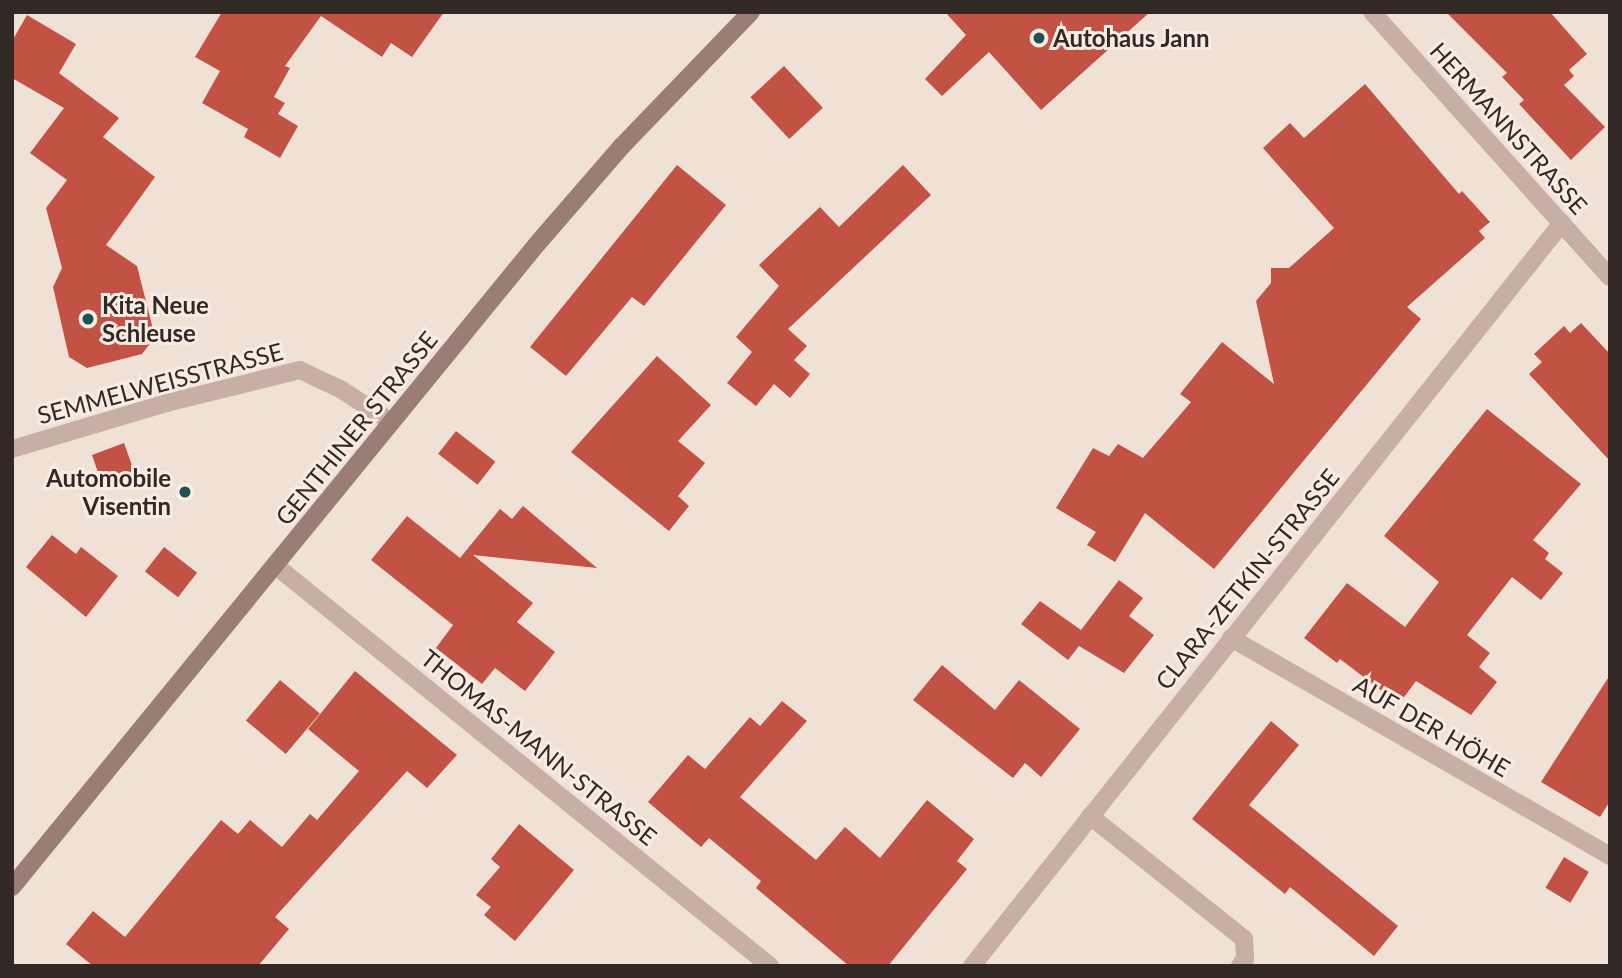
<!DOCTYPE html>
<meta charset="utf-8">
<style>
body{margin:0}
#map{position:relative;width:1622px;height:978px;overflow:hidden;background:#f0e1d7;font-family:Lato,sans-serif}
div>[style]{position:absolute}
.building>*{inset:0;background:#c25243;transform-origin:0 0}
.lane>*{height:18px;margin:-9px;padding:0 9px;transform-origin:9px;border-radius:9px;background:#c7afa4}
.street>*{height:18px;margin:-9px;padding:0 9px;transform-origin:9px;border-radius:9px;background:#c7afa4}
.secondary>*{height:18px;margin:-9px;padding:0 9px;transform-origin:9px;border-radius:9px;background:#9a7e76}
.dots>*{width:19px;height:19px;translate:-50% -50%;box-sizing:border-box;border:4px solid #f8ece3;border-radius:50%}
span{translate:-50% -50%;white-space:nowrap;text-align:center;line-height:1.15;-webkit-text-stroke:6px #f8ece3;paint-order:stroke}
.poi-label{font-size:24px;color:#322825;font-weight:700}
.left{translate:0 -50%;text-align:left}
.right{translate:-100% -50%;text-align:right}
.street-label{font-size:24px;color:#322825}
.frame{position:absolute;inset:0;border:14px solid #322825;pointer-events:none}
</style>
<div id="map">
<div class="building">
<div style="clip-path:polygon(222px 12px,444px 12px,412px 57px,391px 43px,382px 57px,321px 16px,285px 66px,290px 68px,274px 97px,285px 103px,278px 114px,298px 126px,280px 158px,244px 137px,248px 129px,202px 103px,220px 71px,195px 57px)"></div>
<div style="clip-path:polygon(945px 12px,1150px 12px,1041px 110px,989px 52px,942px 96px,925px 79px,966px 35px)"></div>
<div style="clip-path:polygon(1446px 12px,1550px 12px,1587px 54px,1569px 70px,1574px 76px,1564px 85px,1605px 127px,1571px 160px,1519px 104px,1524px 100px,1502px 77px,1507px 73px)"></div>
<div style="clip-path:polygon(27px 15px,76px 44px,59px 73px,119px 118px,103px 137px,155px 177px,106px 245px,137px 266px,155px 337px,142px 354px,87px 368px,69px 357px,53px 287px,62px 268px,46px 208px,67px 180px,30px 153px,64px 108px,12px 78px,12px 41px)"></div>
<div style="left:784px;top:66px;width:57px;height:46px;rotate:47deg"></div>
<div style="clip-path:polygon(1365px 84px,1459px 194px,1462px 191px,1490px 222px,1479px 231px,1485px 238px,1407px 307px,1421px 319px,1214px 569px,1145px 513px,1115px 562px,1087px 545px,1096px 532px,1056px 508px,1093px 448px,1109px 456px,1118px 444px,1143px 458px,1191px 402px,1180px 394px,1222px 342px,1274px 384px,1256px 301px,1271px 283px,1271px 268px,1289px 268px,1334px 228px,1263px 148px,1290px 123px,1304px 138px)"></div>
<div style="clip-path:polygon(677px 165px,726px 205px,644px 306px,632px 297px,566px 376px,530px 347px)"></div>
<div style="clip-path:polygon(903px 165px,931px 195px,788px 329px,807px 346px,794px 360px,810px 374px,790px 398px,774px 384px,756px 406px,727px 383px,752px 352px,736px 337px,779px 286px,759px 265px,820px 207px,839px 227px)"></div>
<div style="clip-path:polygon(1581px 323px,1610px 354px,1610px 461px,1529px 374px,1542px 362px,1534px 354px,1564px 326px,1570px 333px)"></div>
<div style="clip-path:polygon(657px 356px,711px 405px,678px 441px,705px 463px,678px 496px,689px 506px,669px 531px,571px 452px)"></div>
<div style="clip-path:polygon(1487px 409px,1581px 484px,1533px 540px,1549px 553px,1545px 559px,1563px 573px,1541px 600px,1512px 577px,1467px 635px,1490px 653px,1479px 667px,1497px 682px,1471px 715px,1416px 681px,1399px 704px,1340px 659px,1337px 663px,1304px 638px,1347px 583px,1405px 627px,1439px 582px,1384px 536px)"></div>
<div style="left:456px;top:431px;width:50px;height:29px;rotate:38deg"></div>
<div style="clip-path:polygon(124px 443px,135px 474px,101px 481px,92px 455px)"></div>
<div style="clip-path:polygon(523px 506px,597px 568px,473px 555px,533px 603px,517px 622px,555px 652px,525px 691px,495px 668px,482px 684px,436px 648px,453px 625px,371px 560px,407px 516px,460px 558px,500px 509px,512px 519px)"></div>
<div style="clip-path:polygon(52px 535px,76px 554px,81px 547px,118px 576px,86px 617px,26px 567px)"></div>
<div style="left:164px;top:547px;width:42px;height:31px;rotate:38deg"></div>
<div style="clip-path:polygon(1119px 580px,1143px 598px,1129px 616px,1154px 635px,1124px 673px,1079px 646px,1068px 660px,1021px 624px,1040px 601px,1081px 630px)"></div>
<div style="clip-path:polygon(942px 665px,995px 710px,1019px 680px,1080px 729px,1041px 777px,1025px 763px,1013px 778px,913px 700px)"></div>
<div style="clip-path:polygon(355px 671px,457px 755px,427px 788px,407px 771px,275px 917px,289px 929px,258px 966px,93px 966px,66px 944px,93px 911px,125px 937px,221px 820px,238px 834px,250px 820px,282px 847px,310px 814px,317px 820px,359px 771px,308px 729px)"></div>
<div style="clip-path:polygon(1610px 675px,1610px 801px,1600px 817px,1541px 782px)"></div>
<div style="left:280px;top:680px;width:52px;height:53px;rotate:40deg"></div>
<div style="clip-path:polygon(782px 701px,807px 721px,740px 797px,816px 860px,845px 827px,880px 858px,927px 800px,974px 839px,957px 861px,967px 869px,888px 966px,849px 966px,756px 888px,761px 881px,709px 838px,701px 847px,648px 802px,688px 755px,705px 769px,750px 717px,760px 726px)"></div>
<div style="clip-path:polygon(1271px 721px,1299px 745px,1249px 805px,1398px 926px,1374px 956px,1290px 887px,1285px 894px,1192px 819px)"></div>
<div style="clip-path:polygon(519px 824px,574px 870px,515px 941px,484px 915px,491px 907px,476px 895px,500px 867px,491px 859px)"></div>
<div style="left:1564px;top:857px;width:29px;height:36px;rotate:31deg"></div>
</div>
<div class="lane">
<div style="left:1090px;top:816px;width:197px;rotate:38.6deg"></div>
<div style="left:1244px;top:939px;width:20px;rotate:87deg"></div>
<div style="left:1245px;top:959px;width:9px;rotate:126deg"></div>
</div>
<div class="street">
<div style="left:1372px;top:12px;width:356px;rotate:48.1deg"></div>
<div style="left:12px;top:449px;width:161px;rotate:-16.6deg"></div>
<div style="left:166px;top:403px;width:138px;rotate:-13.8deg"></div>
<div style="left:300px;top:370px;width:47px;rotate:25.5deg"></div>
<div style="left:342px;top:390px;width:59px;rotate:33.1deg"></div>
<div style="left:276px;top:566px;width:636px;rotate:39deg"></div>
<div style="left:1231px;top:638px;width:437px;rotate:29.9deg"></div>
<div style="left:972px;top:966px;width:949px;rotate:-51.55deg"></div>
</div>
<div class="secondary">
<div style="left:12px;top:887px;width:830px;rotate:-50.77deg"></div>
<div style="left:537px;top:244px;width:130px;rotate:-49.1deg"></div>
<div style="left:622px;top:146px;width:186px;rotate:-46.1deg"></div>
</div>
<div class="dots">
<div style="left:1039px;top:38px;background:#1d524f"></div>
<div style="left:88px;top:319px;background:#1d524f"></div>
<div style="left:185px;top:492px;background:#1d524f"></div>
</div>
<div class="poi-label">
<span class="left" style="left:1053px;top:38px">Autohaus Jann</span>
<span class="left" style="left:102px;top:319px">Kita Neue<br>Schleuse</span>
<span class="right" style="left:171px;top:492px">Automobile<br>Visentin</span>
</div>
<div class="street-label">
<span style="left:1509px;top:128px;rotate:48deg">HERMANNSTRASSE</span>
<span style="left:160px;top:383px;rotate:-15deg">SEMMELWEISSTRASSE</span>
<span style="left:356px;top:428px;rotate:-51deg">GENTHINER STRASSE</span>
<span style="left:1247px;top:579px;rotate:-51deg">CLARA-ZETKIN-STRASSE</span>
<span style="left:1432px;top:726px;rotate:30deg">AUF DER HÖHE</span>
<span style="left:539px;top:747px;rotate:39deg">THOMAS-MANN-STRASSE</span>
</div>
<div class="frame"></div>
</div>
